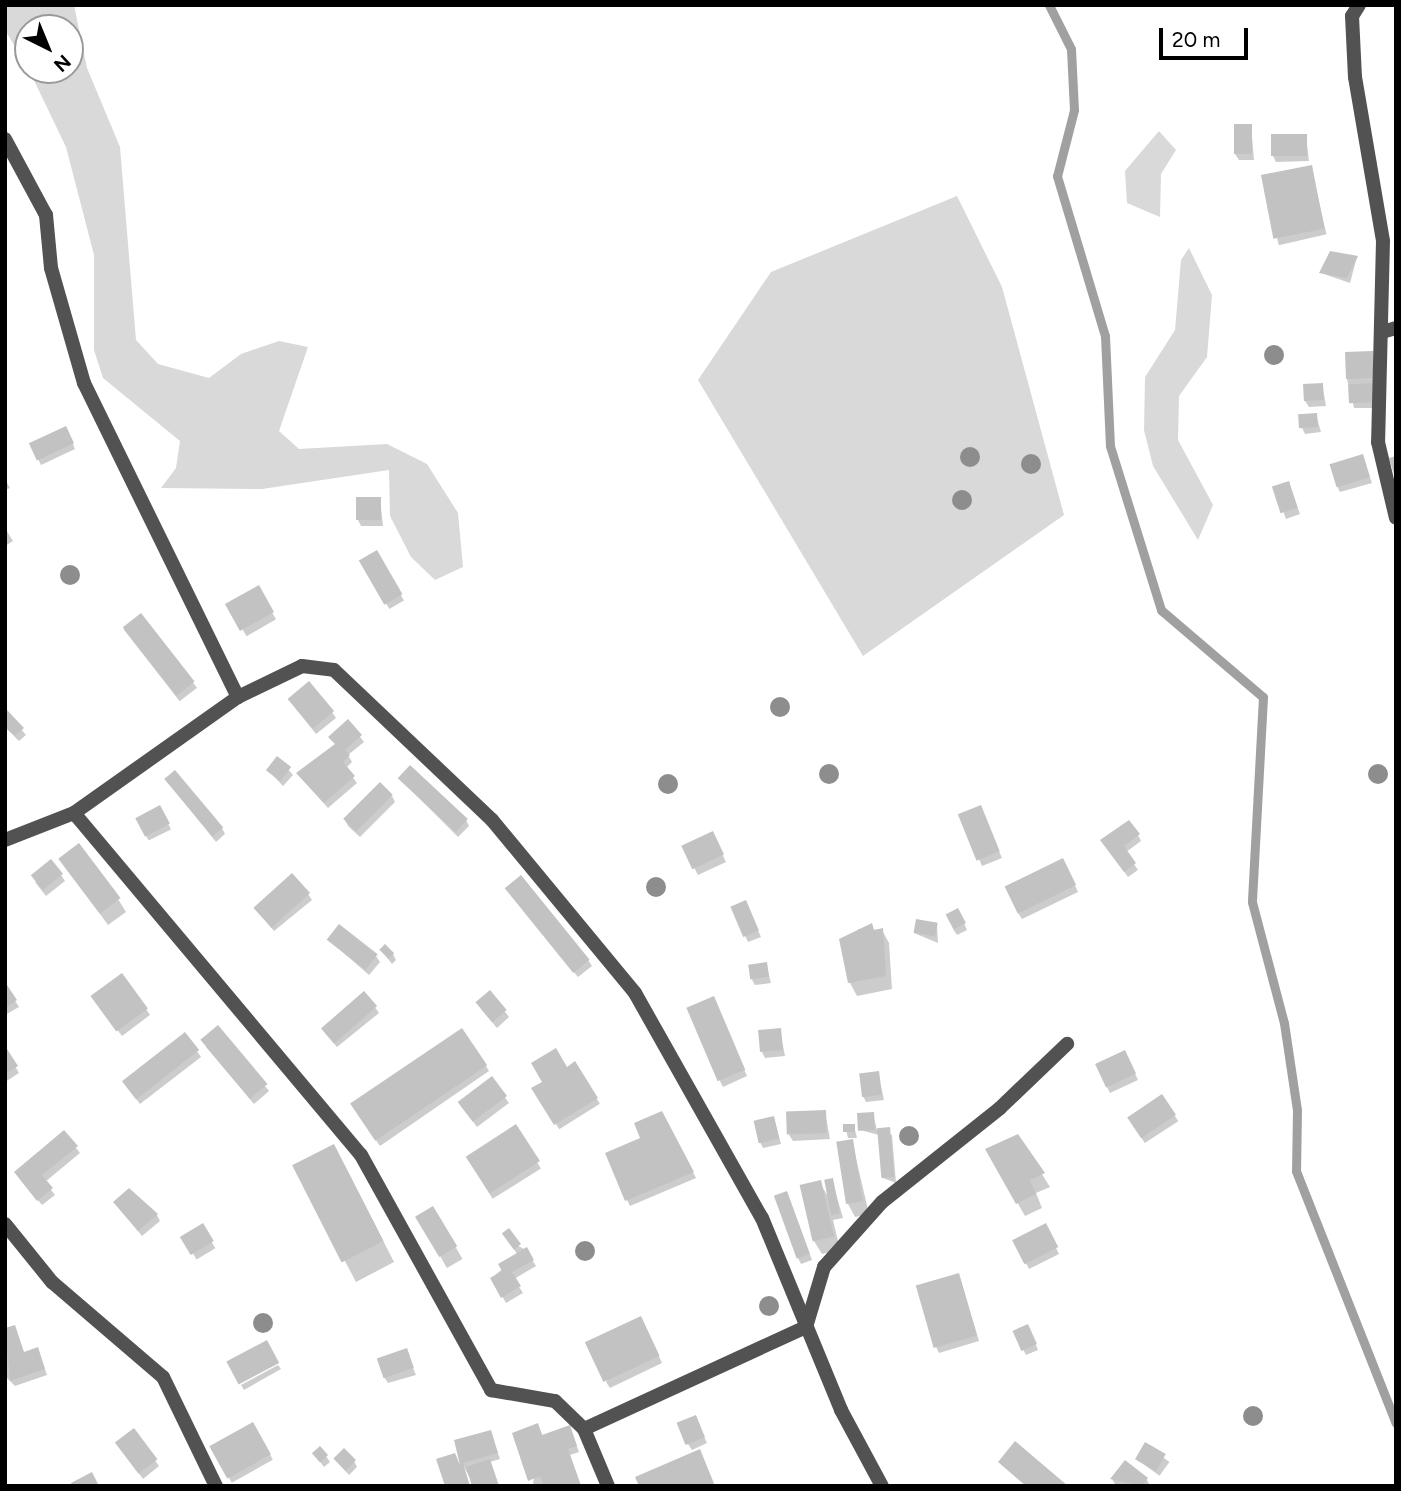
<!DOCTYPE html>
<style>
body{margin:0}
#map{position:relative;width:1401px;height:1491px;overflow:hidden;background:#fff;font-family:Figtree,sans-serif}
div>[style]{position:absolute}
.green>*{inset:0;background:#d9d9d9}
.shadow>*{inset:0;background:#0003;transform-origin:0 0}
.stream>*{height:9px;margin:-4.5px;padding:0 4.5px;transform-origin:4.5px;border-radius:4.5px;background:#a0a0a0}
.building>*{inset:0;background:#c2c2c2;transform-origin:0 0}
.minor>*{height:14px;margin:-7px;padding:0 7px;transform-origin:7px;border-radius:7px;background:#525252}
.trees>*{width:20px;height:20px;margin:-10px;border-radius:50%;background:#8d8d8d}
span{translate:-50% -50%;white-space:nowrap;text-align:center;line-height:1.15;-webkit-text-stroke:6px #fff;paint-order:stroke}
.frame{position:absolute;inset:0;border:7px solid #000;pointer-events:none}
.north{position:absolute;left:14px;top:14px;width:70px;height:70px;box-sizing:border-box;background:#fff;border:2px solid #999;border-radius:50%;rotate:137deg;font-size:19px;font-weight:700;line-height:28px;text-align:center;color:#000}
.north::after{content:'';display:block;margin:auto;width:24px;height:32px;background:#000;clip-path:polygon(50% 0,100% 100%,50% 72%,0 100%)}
.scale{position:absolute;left:1159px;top:28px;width:89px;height:32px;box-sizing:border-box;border:4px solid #000;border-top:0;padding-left:9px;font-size:21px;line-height:24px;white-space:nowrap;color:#000;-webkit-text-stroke:5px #fff;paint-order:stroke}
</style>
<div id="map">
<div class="green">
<div style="clip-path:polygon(5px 5px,74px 5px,87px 68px,120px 147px,136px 340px,158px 364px,209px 378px,241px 354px,279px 341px,308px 347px,279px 431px,299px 449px,387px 444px,427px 464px,458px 513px,463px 567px,435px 580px,411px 557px,390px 516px,389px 470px,262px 489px,161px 488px,176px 468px,180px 441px,103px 378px,94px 350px,94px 255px,66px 147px,29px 70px,70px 70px,70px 28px,28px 28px,28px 68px,5px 30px)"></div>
<div style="clip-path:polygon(1159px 131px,1176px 150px,1161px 174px,1160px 217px,1127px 203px,1125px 171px)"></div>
<div style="clip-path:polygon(957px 196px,1002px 287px,1064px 515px,863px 656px,698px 380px,771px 272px)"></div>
<div style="clip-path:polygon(1189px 248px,1212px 295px,1207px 357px,1179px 396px,1178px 440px,1213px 505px,1198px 540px,1153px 466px,1144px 430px,1145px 377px,1175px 330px,1181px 260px)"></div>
</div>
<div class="shadow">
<div style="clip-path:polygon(1251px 125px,1254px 160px,1239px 160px,1235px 154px)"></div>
<div style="clip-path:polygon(1306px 136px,1309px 161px,1276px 162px,1273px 156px)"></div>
<div style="left:1311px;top:167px;width:69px;height:49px;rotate:77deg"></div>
<div style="clip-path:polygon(1357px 257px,1350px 283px,1321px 273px)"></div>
<div style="clip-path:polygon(1372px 353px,1376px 408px,1354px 408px,1347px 379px)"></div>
<div style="clip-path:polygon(1322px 384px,1326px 406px,1309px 407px,1305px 401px)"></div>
<div style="clip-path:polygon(1316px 415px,1321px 432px,1305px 434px,1302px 428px)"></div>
<div style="clip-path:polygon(69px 434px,75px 449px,41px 465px,38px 459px)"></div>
<div style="clip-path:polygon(1362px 456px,1372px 483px,1340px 492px,1337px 486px)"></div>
<div style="clip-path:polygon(5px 479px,10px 488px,5px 490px)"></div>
<div style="clip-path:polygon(1274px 488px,1291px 489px,1300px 514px,1286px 519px)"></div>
<div style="clip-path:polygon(380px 499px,383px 526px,361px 526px,358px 520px)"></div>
<div style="clip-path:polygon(5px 528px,13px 541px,5px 546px)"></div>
<div style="left:376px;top:552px;width:56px;height:17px;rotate:60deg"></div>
<div style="left:258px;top:588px;width:36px;height:34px;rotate:60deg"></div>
<div style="left:141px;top:616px;width:91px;height:22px;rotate:52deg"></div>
<div style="clip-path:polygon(293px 705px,332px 712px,336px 718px,316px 734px)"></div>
<div style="clip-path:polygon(7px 712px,26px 735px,19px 741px,5px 727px)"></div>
<div style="clip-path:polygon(348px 721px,364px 742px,348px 755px,352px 762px,346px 768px,357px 783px,328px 808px,302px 779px,336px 745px,330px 737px)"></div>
<div style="clip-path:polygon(278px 758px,293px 775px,283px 786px,268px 770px)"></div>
<div style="clip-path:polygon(399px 778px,466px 820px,469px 826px,458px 837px)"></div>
<div style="clip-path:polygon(166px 780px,222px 828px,225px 834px,216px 842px)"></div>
<div style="clip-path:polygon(392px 796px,395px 802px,360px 837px,348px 826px,345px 820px)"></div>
<div style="left:160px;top:807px;width:25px;height:25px;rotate:64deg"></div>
<div style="clip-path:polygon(983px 813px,1002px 858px,982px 866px,960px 816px)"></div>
<div style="clip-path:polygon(1138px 835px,1141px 841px,1126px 852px,1138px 870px,1128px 877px,1106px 846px)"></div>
<div style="clip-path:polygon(715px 839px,726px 862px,698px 875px,683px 847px)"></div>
<div style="clip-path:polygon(60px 858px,118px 899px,126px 912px,108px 925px)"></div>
<div style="clip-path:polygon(1066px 866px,1078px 892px,1022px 919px,1018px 913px)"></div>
<div style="clip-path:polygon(61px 875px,65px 881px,46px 896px,35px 882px)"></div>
<div style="clip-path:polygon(308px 894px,312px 900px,274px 931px,258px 912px)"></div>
<div style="clip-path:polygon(511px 895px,588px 960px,592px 966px,578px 977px)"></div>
<div style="clip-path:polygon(732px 908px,748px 908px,761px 937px,748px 942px)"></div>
<div style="clip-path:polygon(961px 916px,967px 930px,957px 935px,953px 929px)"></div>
<div style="clip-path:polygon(937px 925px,938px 943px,914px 933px)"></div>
<div style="clip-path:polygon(858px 929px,882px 930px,889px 943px,892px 989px,857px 996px,850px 983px,841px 941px,860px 937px)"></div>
<div style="clip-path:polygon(329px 940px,376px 956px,380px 962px,369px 975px)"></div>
<div style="clip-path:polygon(381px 950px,393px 954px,396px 960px,392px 964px)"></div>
<div style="clip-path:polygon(766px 964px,771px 983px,755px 985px,752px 980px)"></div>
<div style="clip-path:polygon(5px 985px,19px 1007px,5px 1015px)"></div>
<div style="clip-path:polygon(490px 992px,509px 1017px,497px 1028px,481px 1009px)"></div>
<div style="clip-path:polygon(97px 1003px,146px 1009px,150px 1015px,122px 1036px)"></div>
<div style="clip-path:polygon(716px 1004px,747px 1076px,723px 1087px,720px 1081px)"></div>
<div style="clip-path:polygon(375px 1007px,379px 1013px,337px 1047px,325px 1033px)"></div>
<div style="clip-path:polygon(218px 1028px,269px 1091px,254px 1104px,206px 1047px)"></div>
<div style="clip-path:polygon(780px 1030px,785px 1056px,765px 1058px,762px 1052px)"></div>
<div style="clip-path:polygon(185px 1034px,201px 1057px,140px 1104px,127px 1087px)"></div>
<div style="clip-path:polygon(5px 1049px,19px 1073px,5px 1082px)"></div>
<div style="clip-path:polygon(1128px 1058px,1138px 1080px,1110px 1093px,1107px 1087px)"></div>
<div style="left:575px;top:1064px;width:47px;height:48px;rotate:58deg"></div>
<div style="clip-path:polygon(486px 1066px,489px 1071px,380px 1146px,356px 1111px)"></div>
<div style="clip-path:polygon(878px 1073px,884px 1100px,866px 1102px,863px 1096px)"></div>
<div style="clip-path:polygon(492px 1079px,509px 1103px,477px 1127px,463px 1108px)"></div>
<div style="left:1162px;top:1096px;width:30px;height:40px;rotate:57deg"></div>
<div style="clip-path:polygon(825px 1112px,830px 1139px,793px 1141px,789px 1135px)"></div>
<div style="clip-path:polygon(662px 1113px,696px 1178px,630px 1206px,627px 1200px)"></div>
<div style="clip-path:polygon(873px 1114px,877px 1130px,892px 1135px,896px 1183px,883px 1178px,879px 1135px,860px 1130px)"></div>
<div style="clip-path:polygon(774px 1118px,781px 1144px,763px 1148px,760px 1142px)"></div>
<div style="clip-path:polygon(845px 1126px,854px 1126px,857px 1138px,848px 1138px)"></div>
<div style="left:515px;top:1127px;width:49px;height:57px;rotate:58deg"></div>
<div style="clip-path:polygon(64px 1132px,80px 1153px,45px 1182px,55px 1195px,42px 1205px,19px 1178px)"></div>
<div style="clip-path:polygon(1018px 1136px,1050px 1187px,1036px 1193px,1042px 1208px,1025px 1216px,987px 1150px)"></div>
<div style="clip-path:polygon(852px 1141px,869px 1214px,855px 1217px,848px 1204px)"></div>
<div style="clip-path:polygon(345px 1166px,394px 1262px,356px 1282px,295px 1167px)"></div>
<div style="clip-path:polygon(832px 1180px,843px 1218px,833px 1220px,840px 1250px,822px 1254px,814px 1241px,820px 1183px,829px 1198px)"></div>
<div style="clip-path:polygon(787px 1193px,812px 1260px,801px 1264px,798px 1258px)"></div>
<div style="clip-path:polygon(115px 1203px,157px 1215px,160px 1221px,142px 1236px)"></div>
<div style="left:433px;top:1208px;width:59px;height:18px;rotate:60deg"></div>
<div style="left:202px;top:1226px;width:26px;height:22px;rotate:59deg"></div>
<div style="clip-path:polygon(1048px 1231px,1059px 1254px,1029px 1269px,1015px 1241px)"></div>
<div style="clip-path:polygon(507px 1240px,526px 1250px,536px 1266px,514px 1279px,523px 1293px,506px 1303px,492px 1278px,518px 1255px)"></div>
<div style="clip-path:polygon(961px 1281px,979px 1341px,939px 1353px,936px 1347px)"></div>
<div style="clip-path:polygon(644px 1324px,662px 1363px,610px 1388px,606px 1382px)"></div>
<div style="clip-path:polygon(5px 1330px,24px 1353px,40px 1355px,47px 1375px,15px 1386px,5px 1376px)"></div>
<div style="clip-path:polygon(1031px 1332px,1038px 1350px,1026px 1355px,1023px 1349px)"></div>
<div style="clip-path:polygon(406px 1350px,416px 1375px,388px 1383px,384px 1377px)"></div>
<div style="clip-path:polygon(278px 1365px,281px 1369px,244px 1390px,241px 1385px)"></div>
<div style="clip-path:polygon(698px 1423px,707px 1443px,692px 1450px,688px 1444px)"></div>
<div style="left:253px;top:1424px;width:41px;height:47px;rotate:61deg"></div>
<div style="clip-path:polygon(538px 1426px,543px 1436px,572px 1433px,579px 1452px,570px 1455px,581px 1486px,533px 1486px)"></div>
<div style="clip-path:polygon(134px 1431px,159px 1466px,143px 1479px,121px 1449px)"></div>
<div style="clip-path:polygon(490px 1432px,500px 1459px,490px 1462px,499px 1486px,474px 1486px,462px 1463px)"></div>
<div style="left:1146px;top:1445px;width:29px;height:17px;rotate:36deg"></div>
<div style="clip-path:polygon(314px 1454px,326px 1456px,330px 1462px,324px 1467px)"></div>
<div style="clip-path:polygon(354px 1461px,357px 1467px,349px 1475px,339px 1464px)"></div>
<div style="clip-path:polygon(1112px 1479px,1147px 1480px,1150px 1486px,1116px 1486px)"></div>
</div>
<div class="stream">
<div style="left:1049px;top:5px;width:49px;rotate:63.4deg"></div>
<div style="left:1071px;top:49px;width:61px;rotate:87.2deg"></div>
<div style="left:1074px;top:110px;width:68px;rotate:104.4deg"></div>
<div style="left:1057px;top:176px;width:167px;rotate:73.3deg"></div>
<div style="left:1105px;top:336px;width:110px;rotate:87.4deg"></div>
<div style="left:1110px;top:446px;width:172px;rotate:72.7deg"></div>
<div style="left:1161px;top:610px;width:134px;rotate:40.5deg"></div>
<div style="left:1263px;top:697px;width:205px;rotate:93.1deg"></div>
<div style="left:1252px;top:902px;width:125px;rotate:75.2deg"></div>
<div style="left:1284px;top:1023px;width:88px;rotate:81.5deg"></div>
<div style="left:1297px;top:1110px;width:61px;rotate:90.9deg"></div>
<div style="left:1296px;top:1171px;width:271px;rotate:68.4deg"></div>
</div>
<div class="building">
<div style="left:1234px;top:124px;width:18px;height:30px"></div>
<div style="left:1307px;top:134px;width:22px;height:36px;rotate:90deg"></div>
<div style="left:1312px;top:165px;width:65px;height:52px;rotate:79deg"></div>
<div style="clip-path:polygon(1330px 251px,1358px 256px,1347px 278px,1319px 273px)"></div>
<div style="left:1373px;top:351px;width:27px;height:28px;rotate:88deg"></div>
<div style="left:1323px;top:383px;width:17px;height:20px;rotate:87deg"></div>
<div style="left:1373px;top:383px;width:19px;height:25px;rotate:87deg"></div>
<div style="left:1317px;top:413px;width:14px;height:19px;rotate:86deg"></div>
<div style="left:66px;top:426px;width:19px;height:41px;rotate:65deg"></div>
<div style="left:1363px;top:454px;width:24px;height:35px;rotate:73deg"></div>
<div style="clip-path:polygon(1396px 456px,1396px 478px,1395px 478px,1389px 458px)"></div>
<div style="left:1289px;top:481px;width:28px;height:18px;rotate:72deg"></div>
<div style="left:356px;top:497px;width:25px;height:23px"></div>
<div style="left:377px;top:550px;width:51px;height:21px;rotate:60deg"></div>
<div style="left:259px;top:585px;width:31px;height:39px;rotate:61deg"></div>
<div style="left:141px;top:613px;width:87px;height:23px;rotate:52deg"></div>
<div style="left:309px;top:681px;width:39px;height:28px;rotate:50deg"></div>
<div style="clip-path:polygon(7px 710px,24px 728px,15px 736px,5px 727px)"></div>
<div style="clip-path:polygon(348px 719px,362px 735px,345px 750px,350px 755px,343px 762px,355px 776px,324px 803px,296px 773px,335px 744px,328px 737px)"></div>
<div style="left:277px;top:756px;width:18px;height:18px;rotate:38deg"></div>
<div style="left:410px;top:765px;width:79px;height:18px;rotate:43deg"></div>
<div style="left:175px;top:770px;width:75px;height:14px;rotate:50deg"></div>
<div style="left:380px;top:782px;width:18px;height:52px;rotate:45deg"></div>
<div style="left:160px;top:805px;width:21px;height:28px;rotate:62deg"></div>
<div style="left:981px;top:805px;width:50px;height:25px;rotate:68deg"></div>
<div style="clip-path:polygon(1129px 820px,1140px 834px,1124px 846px,1136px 863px,1124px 872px,1100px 840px)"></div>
<div style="left:713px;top:831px;width:26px;height:35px;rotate:65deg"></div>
<div style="left:79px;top:843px;width:69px;height:26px;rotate:53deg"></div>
<div style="left:1063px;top:858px;width:30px;height:65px;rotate:64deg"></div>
<div style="left:51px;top:859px;width:19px;height:26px;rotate:51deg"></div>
<div style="left:292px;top:873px;width:27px;height:52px;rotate:48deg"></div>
<div style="left:521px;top:875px;width:109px;height:21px;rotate:51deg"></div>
<div style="left:746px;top:900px;width:33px;height:17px;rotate:67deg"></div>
<div style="left:958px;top:908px;width:17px;height:14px;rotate:62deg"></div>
<div style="left:916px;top:919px;width:22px;height:14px;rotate:10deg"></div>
<div style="clip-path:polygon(872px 923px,874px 930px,883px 928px,886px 976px,848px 983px,839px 939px)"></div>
<div style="left:339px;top:924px;width:49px;height:20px;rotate:38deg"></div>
<div style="left:385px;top:944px;width:13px;height:8px;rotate:45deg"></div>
<div style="left:767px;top:962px;width:15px;height:19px;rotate:82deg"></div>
<div style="left:122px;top:973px;width:44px;height:39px;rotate:54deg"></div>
<div style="clip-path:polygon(5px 982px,17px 1000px,5px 1008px)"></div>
<div style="left:490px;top:990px;width:26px;height:19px;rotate:50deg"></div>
<div style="left:364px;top:991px;width:20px;height:57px;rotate:49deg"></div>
<div style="left:714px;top:996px;width:80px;height:30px;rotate:67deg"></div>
<div style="left:218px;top:1025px;width:77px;height:23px;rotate:50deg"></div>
<div style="left:462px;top:1028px;width:45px;height:135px;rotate:56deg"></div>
<div style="left:781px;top:1028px;width:22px;height:23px;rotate:85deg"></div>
<div style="left:185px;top:1032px;width:23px;height:80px;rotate:52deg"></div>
<div style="clip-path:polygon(5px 1046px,18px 1066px,5px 1074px)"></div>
<div style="clip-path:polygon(556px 1048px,567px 1067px,575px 1061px,598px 1098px,554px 1125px,531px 1088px,542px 1082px,531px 1063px)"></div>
<div style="left:1125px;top:1050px;width:26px;height:33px;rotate:65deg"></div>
<div style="left:879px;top:1071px;width:24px;height:20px;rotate:83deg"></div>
<div style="left:492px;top:1076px;width:25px;height:43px;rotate:53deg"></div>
<div style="left:1162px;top:1094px;width:25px;height:42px;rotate:56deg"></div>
<div style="left:826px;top:1110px;width:23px;height:40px;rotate:88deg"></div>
<div style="clip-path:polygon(662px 1111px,694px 1172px,625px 1201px,605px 1153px,640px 1138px,634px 1123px)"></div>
<div style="left:874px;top:1112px;width:18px;height:17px;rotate:87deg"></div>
<div style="left:774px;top:1116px;width:23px;height:21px;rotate:77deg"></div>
<div style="left:516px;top:1124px;width:44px;height:60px;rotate:57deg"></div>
<div style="left:843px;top:1124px;width:12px;height:8px"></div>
<div style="left:890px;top:1127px;width:50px;height:13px;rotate:85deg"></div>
<div style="clip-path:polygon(64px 1130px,78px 1146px,42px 1175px,53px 1188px,37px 1201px,14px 1172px)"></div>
<div style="clip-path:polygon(1018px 1134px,1045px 1173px,1030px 1180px,1036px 1194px,1016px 1204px,985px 1149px)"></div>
<div style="left:853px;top:1139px;width:63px;height:17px;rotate:81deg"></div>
<div style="left:334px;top:1144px;width:109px;height:47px;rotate:63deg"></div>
<div style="left:833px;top:1178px;width:36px;height:9px;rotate:79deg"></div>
<div style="left:821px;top:1180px;width:58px;height:22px;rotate:77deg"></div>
<div style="clip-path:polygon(129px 1188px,158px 1214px,138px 1231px,113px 1202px)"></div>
<div style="left:787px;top:1191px;width:67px;height:14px;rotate:70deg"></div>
<div style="left:433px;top:1206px;width:47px;height:21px;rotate:59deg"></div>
<div style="left:203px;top:1223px;width:21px;height:27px;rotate:59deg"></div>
<div style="left:1046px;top:1223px;width:27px;height:38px;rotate:63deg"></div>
<div style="left:509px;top:1228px;width:20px;height:9px;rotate:53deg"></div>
<div style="clip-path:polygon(527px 1247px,534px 1260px,512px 1272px,521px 1286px,501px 1298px,490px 1278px,502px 1271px,498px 1264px)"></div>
<div style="left:959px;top:1273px;width:65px;height:45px;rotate:74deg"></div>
<div style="left:641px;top:1316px;width:44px;height:62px;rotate:65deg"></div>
<div style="left:1028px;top:1324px;width:22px;height:17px;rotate:66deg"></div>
<div style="clip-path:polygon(15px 1325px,24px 1352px,38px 1347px,45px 1369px,10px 1381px,5px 1328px)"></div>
<div style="left:267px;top:1340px;width:26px;height:46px;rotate:62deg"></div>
<div style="left:407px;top:1348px;width:21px;height:32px;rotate:71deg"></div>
<div style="left:696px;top:1415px;width:24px;height:21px;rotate:68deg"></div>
<div style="left:253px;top:1422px;width:37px;height:50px;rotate:61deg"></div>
<div style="clip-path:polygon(538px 1423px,542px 1435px,570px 1425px,577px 1446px,568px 1449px,581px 1486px,544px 1486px,540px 1476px,528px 1481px,512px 1433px)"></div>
<div style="left:134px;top:1428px;width:39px;height:24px;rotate:53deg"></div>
<div style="clip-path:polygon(491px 1430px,498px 1453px,463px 1463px,470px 1486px,445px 1486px,436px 1459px,455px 1453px,460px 1465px,454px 1440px)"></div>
<div style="clip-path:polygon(1015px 1441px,1068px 1486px,1026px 1486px,998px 1462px)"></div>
<div style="left:1145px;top:1442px;width:24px;height:20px;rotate:30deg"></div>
<div style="left:320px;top:1446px;width:12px;height:11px;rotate:48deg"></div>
<div style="left:344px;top:1448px;width:17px;height:15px;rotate:45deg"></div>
<div style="clip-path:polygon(700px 1449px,715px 1486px,639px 1486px,635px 1477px)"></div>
<div style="clip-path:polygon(490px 1459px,499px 1486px,472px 1486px,466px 1467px)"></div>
<div style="clip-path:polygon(1125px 1460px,1148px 1478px,1142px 1486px,1110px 1479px)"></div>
<div style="clip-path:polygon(92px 1472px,99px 1486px,72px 1486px,71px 1483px)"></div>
</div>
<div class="minor">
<div style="left:1359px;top:5px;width:13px;rotate:122deg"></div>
<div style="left:1352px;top:16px;width:61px;rotate:87.2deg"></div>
<div style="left:1355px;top:77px;width:166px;rotate:80.3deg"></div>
<div style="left:1383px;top:241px;width:201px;rotate:91.4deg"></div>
<div style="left:1378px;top:442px;width:78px;rotate:76.7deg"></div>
<div style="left:5px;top:139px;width:86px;rotate:61.7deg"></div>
<div style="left:46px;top:215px;width:53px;rotate:84.6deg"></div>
<div style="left:51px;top:268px;width:120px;rotate:74deg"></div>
<div style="left:84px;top:383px;width:350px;rotate:63.9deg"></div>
<div style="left:1382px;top:332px;width:15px;rotate:-16deg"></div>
<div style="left:74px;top:813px;width:446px;rotate:50deg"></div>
<div style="left:361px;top:1155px;width:269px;rotate:61deg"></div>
<div style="left:491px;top:1390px;width:65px;rotate:9.8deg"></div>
<div style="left:555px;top:1401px;width:40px;rotate:44deg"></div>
<div style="left:584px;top:1429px;width:62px;rotate:67.2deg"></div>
<div style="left:5px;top:840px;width:74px;rotate:-21.4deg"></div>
<div style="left:74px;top:813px;width:201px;rotate:-35.3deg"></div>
<div style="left:238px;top:697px;width:71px;rotate:-25.8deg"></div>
<div style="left:302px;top:666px;width:32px;rotate:7deg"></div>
<div style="left:334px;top:670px;width:218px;rotate:43.5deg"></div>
<div style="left:492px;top:820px;width:224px;rotate:50.4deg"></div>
<div style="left:635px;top:993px;width:258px;rotate:60.6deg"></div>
<div style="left:762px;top:1218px;width:208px;rotate:67.6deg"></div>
<div style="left:841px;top:1410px;width:86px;rotate:61.7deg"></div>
<div style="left:5px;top:1224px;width:75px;rotate:51deg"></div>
<div style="left:52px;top:1282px;width:146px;rotate:40.6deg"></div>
<div style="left:163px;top:1377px;width:121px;rotate:64.1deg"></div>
<div style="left:584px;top:1429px;width:244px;rotate:-24.7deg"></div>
<div style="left:806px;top:1327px;width:63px;rotate:-73.3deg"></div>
<div style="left:824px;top:1267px;width:87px;rotate:-48.3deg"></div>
<div style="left:882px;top:1202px;width:151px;rotate:-38.5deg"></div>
<div style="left:1000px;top:1108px;width:93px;rotate:-43.7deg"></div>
</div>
<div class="trees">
<div style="left:1274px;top:355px"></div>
<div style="left:970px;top:457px"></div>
<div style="left:1031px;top:464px"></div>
<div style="left:962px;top:500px"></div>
<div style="left:70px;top:575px"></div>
<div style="left:780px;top:707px"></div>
<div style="left:829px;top:774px"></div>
<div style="left:1378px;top:774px"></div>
<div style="left:668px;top:784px"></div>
<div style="left:656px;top:887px"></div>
<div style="left:909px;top:1136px"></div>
<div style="left:585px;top:1251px"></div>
<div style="left:769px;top:1306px"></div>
<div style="left:263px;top:1323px"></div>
<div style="left:1253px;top:1416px"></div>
</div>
<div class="frame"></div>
<div class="north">N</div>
<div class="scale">20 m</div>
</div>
